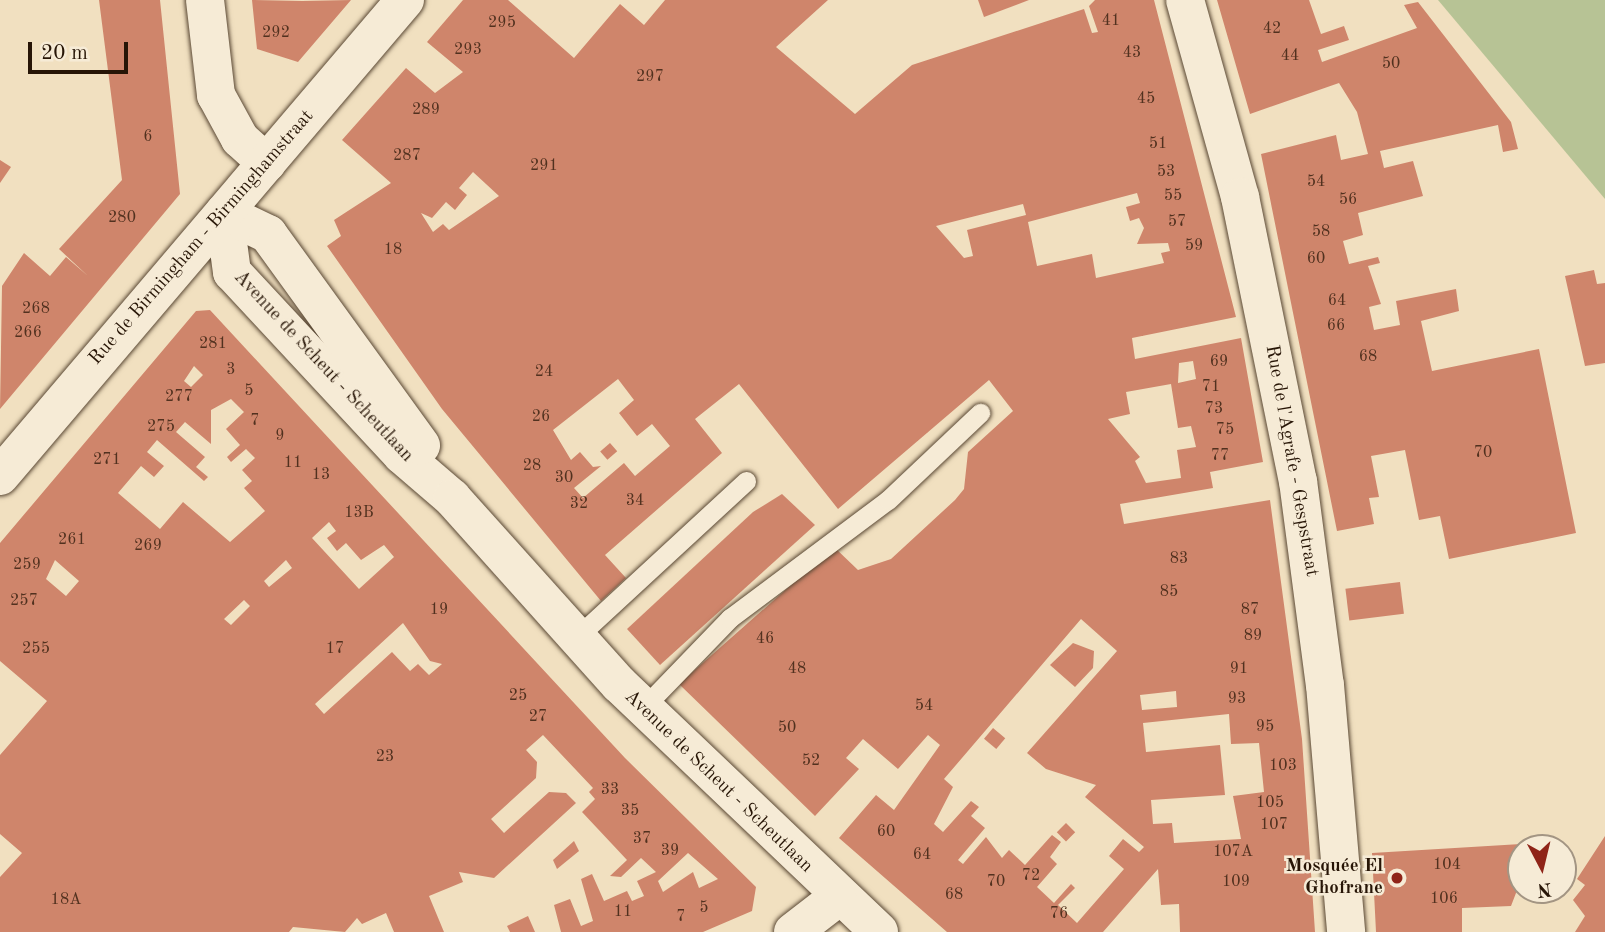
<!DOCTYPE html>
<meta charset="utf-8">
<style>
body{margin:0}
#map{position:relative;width:1605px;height:932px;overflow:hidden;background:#f1e0c0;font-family:"Old Standard TT",serif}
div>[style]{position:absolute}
.green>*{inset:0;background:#b7c395}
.building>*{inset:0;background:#cf856b;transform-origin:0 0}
.roads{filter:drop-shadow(0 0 2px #5a4834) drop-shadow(0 0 2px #5a4834)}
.lane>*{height:19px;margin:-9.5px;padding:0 9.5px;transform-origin:9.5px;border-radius:9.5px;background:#f6ebd6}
.street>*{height:38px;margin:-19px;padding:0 19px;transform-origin:19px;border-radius:19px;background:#f6ebd6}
.secondary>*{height:38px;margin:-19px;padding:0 19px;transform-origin:19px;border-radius:19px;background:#f6ebd6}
.dots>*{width:19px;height:19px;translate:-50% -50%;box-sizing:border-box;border:4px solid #f6ebd6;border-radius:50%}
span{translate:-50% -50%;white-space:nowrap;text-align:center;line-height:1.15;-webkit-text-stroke:5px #f6ebd6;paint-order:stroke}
.number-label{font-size:16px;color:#51311f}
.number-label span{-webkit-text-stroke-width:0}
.street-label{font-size:19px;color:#271506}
.poi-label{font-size:19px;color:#271506;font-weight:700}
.right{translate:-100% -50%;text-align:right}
.north{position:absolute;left:1507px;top:834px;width:70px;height:70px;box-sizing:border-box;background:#f6ebd6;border:2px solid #a39583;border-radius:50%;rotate:173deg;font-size:19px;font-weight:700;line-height:28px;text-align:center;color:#271506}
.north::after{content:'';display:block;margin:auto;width:24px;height:32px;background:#8f2418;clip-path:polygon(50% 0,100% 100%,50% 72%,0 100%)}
.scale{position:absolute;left:28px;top:42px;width:100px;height:32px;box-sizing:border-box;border:4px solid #271506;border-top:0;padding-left:9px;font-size:21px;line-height:24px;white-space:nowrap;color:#271506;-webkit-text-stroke:5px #f6ebd6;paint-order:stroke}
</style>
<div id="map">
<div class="green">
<div style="clip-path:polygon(1438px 0,1605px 0,1605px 199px)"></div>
</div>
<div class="building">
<div style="clip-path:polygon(99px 0,160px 0,180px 194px,0 409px,2px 286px,24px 253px,50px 276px,66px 257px,88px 276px,59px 249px,122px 180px)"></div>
<div style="clip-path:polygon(252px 0,302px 1px,351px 0,298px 62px,257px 49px)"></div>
<div style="clip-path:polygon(evenodd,463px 0,508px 0,574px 58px,620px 4px,644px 25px,665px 0,828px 0,776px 47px,855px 114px,912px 65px,1084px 9px,1092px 33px,1098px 32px,1089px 6px,1095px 0,1154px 0,1236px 317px,1132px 338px,1135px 359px,1241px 338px,1263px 462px,1210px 472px,1213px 488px,1120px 504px,1124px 524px,1270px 500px,1302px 739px,1315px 932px,1180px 932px,1179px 904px,1161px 905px,1158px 869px,1103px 932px,947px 932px,839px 838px,876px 795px,894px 810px,940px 745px,928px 735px,898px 769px,863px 739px,846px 758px,859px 769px,815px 816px,679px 684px,834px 547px,858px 570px,891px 559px,955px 500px,964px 489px,968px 452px,1013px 411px,989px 380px,838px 509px,739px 384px,695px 419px,722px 453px,605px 555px,626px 578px,601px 601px,442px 409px,327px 246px,341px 236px,334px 220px,391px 183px,342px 140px,406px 68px,435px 93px,463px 72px,427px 42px,463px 0,473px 172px,499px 196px,449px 230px,443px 224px,433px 232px,421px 213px,432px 218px,446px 202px,455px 210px,467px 195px,459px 188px,473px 172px,463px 0,1137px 193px,1140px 203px,1126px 207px,1130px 221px,1139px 218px,1144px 228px,1137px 244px,1168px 243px,1170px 251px,1161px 253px,1164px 263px,1096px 278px,1092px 254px,1037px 266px,1028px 222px,1137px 193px,463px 0,1023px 204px,1026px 215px,967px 230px,973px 256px,964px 258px,936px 226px,1023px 204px,463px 0,1193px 361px,1196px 379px,1178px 383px,1179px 363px,1193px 361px,463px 0,618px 379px,634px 400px,619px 413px,637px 436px,652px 424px,670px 446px,635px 476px,624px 463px,583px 498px,574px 488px,601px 466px,593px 467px,580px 452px,571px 460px,553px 430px,618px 379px,463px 0,1171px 384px,1178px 428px,1191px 426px,1196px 447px,1177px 450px,1181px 478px,1146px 483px,1135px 461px,1140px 457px,1108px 419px,1130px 414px,1126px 392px,1171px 384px,463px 0,1081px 619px,1117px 651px,1027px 753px,1046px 769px,1096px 785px,1085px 797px,1144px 847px,1139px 852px,1123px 839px,1109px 856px,1124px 869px,1077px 923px,1058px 905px,1075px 888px,1071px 884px,1054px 903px,1037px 887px,1057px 864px,1050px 857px,1061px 842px,1052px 835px,1025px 865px,1009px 850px,1002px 858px,986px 837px,963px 864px,958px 860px,985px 828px,971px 816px,979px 807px,971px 801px,943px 832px,934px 824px,953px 787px,944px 779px,1081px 619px,463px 0,1176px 691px,1177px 707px,1142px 710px,1140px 695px,1176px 691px,463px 0,1229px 714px,1231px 744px,1259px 743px,1264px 792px,1233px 796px,1241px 839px,1174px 843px,1172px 823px,1153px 824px,1151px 800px,1225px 795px,1220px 745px,1146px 752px,1143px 723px,1229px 714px)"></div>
<div style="clip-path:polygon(978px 0,1029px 0,984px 17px)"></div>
<div style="clip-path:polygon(1217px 0,1309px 0,1321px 34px,1344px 26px,1349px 40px,1318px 50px,1322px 62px,1417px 28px,1404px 5px,1418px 2px,1511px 122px,1518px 149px,1503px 152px,1498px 125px,1380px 151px,1384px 168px,1413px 161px,1423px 196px,1358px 213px,1363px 235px,1343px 241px,1349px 264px,1378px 257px,1380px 263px,1368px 266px,1381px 304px,1369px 307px,1374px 330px,1400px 325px,1396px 301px,1456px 289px,1459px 311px,1421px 321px,1432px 371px,1539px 349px,1576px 533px,1449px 559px,1440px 516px,1419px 520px,1405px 450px,1371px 456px,1379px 497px,1369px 498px,1374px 524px,1337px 531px,1261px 154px,1336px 135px,1341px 160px,1368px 154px,1357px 112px,1339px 83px,1250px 114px)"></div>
<div style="clip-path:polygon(0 160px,11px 167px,0 183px)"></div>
<div style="clip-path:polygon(1594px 270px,1597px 284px,1605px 283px,1605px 363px,1585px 366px,1565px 276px)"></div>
<div style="clip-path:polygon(evenodd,210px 310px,625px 758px,756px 887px,752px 911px,703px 932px,561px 932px,554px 905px,570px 899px,581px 926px,593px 921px,581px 879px,592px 874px,604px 901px,627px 891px,632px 901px,644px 896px,637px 881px,656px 872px,641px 858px,621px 877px,610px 876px,627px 860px,582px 812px,595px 799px,589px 792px,593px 788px,543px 735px,526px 750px,537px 762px,536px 778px,491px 819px,504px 833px,549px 792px,566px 793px,576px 803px,494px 878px,459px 872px,463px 882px,429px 896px,444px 932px,394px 932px,386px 913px,362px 924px,357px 918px,345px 932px,293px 927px,289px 932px,0 932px,0 877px,22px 853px,0 834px,0 755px,47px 701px,0 661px,0 543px,196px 311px,210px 310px,194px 366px,203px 375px,191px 387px,184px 381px,194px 366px,210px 310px,231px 399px,244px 412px,226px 429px,240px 445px,227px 457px,231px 462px,246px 449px,255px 458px,242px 470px,252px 481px,244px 488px,265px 511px,230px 542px,183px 502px,160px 529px,118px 493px,141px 466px,154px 477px,164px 466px,147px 452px,157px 440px,204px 481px,208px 477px,196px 467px,205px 457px,176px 432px,185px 422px,211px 444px,211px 410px,231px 399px,210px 310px,329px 522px,336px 531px,327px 538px,337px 551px,346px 543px,361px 560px,384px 545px,394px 557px,359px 589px,312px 538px,329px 522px,210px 310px,55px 560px,79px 581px,66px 596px,46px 579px,55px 560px,210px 310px,286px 560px,292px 568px,269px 587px,264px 581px,286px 560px,210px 310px,244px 600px,250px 606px,231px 625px,224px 619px,244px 600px,210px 310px,403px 623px,430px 661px,442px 664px,429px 675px,418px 664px,410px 671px,392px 652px,324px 714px,315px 704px,403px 623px,210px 310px,688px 853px,718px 879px,699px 888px,693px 872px,663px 892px,658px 881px,688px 853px)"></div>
<div style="left:610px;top:443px;width:11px;height:13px;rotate:49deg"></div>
<div style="clip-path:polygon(782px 494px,815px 525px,660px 665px,627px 629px,753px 512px)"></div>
<div style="left:1400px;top:582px;width:32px;height:55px;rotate:83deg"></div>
<div style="clip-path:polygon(1073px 643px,1094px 651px,1093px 668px,1075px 687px,1050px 665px)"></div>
<div style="left:993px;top:728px;width:16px;height:14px;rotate:40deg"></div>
<div style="left:1066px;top:823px;width:13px;height:13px;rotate:45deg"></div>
<div style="clip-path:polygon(1605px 836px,1605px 932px,1575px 932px,1585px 916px,1573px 900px,1585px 885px,1577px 879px)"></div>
<div style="clip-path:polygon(574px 841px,579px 851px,557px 869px,553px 860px)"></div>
<div style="clip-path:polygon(1521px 844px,1521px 880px,1511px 906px,1462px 908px,1462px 932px,1376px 932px,1372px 853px)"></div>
<div style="clip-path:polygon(528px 916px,535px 932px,510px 932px,507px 926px)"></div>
</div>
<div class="roads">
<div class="lane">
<div style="left:577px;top:637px;width:230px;rotate:-42.7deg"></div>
<div style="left:643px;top:708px;width:125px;rotate:-46deg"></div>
<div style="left:730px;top:618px;width:197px;rotate:-36.8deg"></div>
<div style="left:888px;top:500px;width:127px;rotate:-43.4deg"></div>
</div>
<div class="street">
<div style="left:205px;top:0;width:96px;rotate:83.4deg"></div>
<div style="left:216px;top:95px;width:50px;rotate:61.4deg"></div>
<div style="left:240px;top:139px;width:36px;rotate:42deg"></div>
<div style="left:1185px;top:0;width:205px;rotate:74.4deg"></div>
<div style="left:1240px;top:197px;width:290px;rotate:78.5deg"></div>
<div style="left:1298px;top:481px;width:206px;rotate:82.5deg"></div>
<div style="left:1325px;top:685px;width:248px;rotate:85.1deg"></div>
<div style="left:224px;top:213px;width:60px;rotate:82.3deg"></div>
<div style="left:232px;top:272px;width:250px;rotate:47.1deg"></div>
<div style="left:402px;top:455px;width:66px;rotate:40.7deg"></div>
<div style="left:452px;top:498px;width:250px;rotate:48.1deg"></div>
<div style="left:619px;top:684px;width:359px;rotate:43.6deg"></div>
<div style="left:224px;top:213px;width:49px;rotate:25.5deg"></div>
<div style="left:268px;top:234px;width:261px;rotate:54.1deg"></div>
<div style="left:793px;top:932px;width:56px;rotate:-37.7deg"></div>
</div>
<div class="secondary">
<div style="left:0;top:476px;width:625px;rotate:-49.61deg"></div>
</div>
</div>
<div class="dots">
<div style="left:1397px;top:878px;background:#8f2418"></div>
</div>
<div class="number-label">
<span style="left:1111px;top:21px">41</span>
<span style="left:502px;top:23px">295</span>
<span style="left:1272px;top:29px">42</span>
<span style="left:276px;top:33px">292</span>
<span style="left:468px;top:50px">293</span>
<span style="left:1132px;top:53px">43</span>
<span style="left:1290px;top:56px">44</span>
<span style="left:1391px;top:64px">50</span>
<span style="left:650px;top:77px">297</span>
<span style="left:1146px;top:99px">45</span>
<span style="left:426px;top:110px">289</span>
<span style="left:148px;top:137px">6</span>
<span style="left:1158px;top:144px">51</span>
<span style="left:407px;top:156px">287</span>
<span style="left:544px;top:166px">291</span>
<span style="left:1166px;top:172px">53</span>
<span style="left:1316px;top:182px">54</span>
<span style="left:1173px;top:196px">55</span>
<span style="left:1348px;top:200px">56</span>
<span style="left:122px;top:218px">280</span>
<span style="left:1177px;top:222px">57</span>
<span style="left:1321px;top:232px">58</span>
<span style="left:1194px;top:246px">59</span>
<span style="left:393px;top:250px">18</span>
<span style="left:1316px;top:259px">60</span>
<span style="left:1337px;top:301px">64</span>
<span style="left:36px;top:309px">268</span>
<span style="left:1336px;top:326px">66</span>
<span style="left:28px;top:333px">266</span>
<span style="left:213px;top:344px">281</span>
<span style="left:1368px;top:357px">68</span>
<span style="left:1219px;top:362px">69</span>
<span style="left:231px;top:370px">3</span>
<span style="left:544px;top:372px">24</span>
<span style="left:1211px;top:387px">71</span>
<span style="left:249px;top:391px">5</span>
<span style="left:179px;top:397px">277</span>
<span style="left:1214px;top:409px">73</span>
<span style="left:541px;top:417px">26</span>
<span style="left:255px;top:421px">7</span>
<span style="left:161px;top:427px">275</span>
<span style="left:1225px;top:430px">75</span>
<span style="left:280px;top:436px">9</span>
<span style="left:1483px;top:453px">70</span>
<span style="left:1220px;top:456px">77</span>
<span style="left:107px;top:460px">271</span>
<span style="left:293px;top:463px">11</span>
<span style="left:532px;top:466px">28</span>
<span style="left:321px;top:475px">13</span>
<span style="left:564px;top:478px">30</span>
<span style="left:635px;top:501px">34</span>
<span style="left:579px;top:504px">32</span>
<span style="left:359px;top:513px">13B</span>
<span style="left:72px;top:540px">261</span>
<span style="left:148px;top:546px">269</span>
<span style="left:1179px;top:559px">83</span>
<span style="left:27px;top:565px">259</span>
<span style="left:1169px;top:592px">85</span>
<span style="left:24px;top:601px">257</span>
<span style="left:439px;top:610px">19</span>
<span style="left:1250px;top:610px">87</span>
<span style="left:1253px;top:636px">89</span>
<span style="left:765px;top:639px">46</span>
<span style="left:36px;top:649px">255</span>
<span style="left:335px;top:649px">17</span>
<span style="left:797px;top:669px">48</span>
<span style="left:1239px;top:669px">91</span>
<span style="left:518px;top:696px">25</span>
<span style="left:1237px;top:699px">93</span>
<span style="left:924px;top:706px">54</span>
<span style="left:538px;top:717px">27</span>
<span style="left:1265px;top:727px">95</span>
<span style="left:787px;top:728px">50</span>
<span style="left:385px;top:757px">23</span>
<span style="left:811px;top:761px">52</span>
<span style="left:1283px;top:766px">103</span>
<span style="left:610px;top:790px">33</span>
<span style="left:1270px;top:803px">105</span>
<span style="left:630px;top:811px">35</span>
<span style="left:1274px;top:825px">107</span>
<span style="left:886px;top:832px">60</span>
<span style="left:642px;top:839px">37</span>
<span style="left:670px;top:851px">39</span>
<span style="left:1233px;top:852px">107A</span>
<span style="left:922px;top:855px">64</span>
<span style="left:1447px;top:865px">104</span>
<span style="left:1031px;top:876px">72</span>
<span style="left:996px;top:882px">70</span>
<span style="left:1236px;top:882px">109</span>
<span style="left:954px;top:895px">68</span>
<span style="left:1444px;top:899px">106</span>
<span style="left:66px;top:900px">18A</span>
<span style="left:704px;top:908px">5</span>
<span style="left:623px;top:912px">11</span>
<span style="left:1059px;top:914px">76</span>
<span style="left:681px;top:917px">7</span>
</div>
<div class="street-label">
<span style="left:202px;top:238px;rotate:-49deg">Rue de Birmingham - Birminghamstraat</span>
<span style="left:323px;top:367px;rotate:47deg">Avenue de Scheut - Scheutlaan</span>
<span style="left:1291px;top:461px;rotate:80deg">Rue de l'Agrafe - Gespstraat</span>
<span style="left:718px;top:782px;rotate:44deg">Avenue de Scheut - Scheutlaan</span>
</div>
<div class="poi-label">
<span class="right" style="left:1383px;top:878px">Mosquée El<br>Ghofrane</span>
</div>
<div class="north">N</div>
<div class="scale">20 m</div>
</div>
